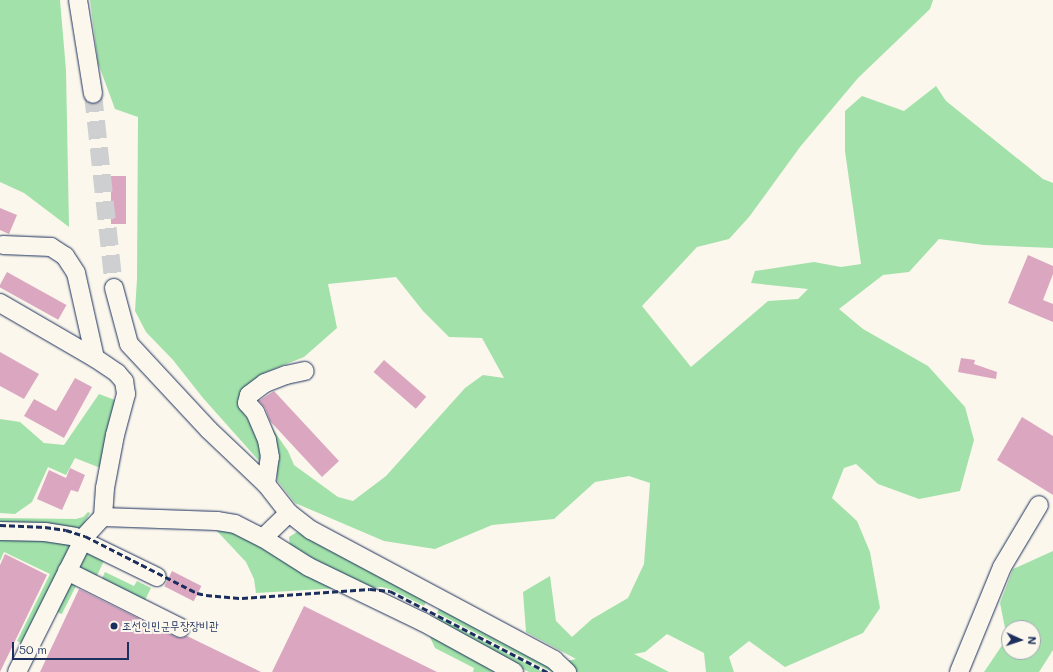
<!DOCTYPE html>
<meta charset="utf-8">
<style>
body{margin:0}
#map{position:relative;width:1053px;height:672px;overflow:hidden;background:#fbf7ec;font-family:Mali,"Poor Story",sans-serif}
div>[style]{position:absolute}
.green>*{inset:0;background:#a2e1a9;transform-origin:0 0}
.building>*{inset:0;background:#dba7c0;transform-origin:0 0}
.minor-tunnel>*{height:18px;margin-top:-9px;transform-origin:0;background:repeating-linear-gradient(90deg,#cecfd0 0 18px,transparent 0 27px)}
.roads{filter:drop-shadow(0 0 1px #1b2f5e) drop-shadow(0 0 1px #1b2f5e)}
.minor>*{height:18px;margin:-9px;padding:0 9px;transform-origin:9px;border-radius:9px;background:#fbf7ec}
.rail>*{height:3px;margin-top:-1.5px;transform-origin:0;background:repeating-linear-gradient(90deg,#1b2f5e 0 6px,transparent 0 9px)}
.dots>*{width:11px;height:11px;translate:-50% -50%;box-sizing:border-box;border:2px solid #fbf7ec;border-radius:50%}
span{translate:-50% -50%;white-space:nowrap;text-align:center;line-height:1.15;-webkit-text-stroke:4px #fbf7ec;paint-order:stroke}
.poi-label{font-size:12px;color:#1b2f5e}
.left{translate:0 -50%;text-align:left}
.north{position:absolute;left:1001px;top:620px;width:40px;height:40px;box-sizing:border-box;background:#fbf7ec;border:1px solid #a1a7b3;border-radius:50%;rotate:93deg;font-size:11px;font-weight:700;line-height:16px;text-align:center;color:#1b2f5e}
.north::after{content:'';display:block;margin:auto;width:14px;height:18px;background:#1b2f5e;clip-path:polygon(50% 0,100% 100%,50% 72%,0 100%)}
.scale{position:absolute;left:12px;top:642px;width:117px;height:18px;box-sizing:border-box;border:2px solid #1b2f5e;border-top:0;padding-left:5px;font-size:12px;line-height:14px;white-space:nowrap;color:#1b2f5e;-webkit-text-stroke:3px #fbf7ec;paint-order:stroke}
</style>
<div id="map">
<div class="green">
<div style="clip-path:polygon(0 0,60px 0,66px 70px,69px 227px,24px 193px,0 182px)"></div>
<div style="clip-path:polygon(90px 0,933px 0,930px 9px,858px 78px,800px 147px,749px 217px,729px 239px,697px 247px,642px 306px,691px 367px,768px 301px,798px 299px,808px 289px,751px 283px,755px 271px,814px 262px,841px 267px,861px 264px,845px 151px,845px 111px,862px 96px,904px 111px,936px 86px,946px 101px,1043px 179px,1053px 183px,1053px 248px,984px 245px,939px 239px,909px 272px,883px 275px,839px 309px,863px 329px,928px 366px,965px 407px,974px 440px,960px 491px,919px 499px,878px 484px,856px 464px,844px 468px,832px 498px,857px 521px,870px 552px,880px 608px,863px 633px,785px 667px,749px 641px,729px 657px,734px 672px,706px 672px,704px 653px,667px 634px,645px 652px,634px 654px,669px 672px,576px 672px,567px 661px,576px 659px,526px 632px,523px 592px,550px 576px,556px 621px,572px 637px,592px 619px,628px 598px,644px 564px,650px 483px,629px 476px,595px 482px,554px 519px,492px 525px,435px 549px,384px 541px,295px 503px,277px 480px,277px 457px,269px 424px,288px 451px,294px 465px,338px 497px,353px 501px,386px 476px,465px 388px,483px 375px,504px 378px,482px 338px,449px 337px,423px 311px,396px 277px,328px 284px,337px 328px,304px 357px,264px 373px,247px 388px,243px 412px,256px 432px,263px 459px,260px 462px,203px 398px,173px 360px,146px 332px,135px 311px,137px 279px,138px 117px,115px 109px,98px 63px)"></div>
<div style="clip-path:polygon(99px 394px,115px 400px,103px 469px,75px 458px,66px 475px,48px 467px,32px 502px,15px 514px,0 513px,0 419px,20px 422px,44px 443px,64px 445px)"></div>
<div style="clip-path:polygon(88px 512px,90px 513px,79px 532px,0 523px,0 518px,76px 519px,83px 517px)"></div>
<div style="clip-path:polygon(220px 529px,228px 530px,340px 588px,256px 593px,254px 579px,246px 562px,216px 530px)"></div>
<div style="clip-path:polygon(297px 532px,428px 598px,424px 606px,390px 589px,381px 587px,367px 588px,290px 547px,289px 537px)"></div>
<div style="clip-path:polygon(0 536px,74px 541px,24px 644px,17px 641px,50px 574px,4px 552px,0 561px)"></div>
<div style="left:85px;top:547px;width:23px;height:26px;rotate:25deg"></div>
<div style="clip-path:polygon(evenodd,1053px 551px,1053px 650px,1039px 672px,984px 672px,1007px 638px,1000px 603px,1013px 569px,1053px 551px,1009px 628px,1033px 628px,1033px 652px,1009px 652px,1009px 628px)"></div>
<div style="clip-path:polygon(105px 572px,134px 586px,137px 581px,151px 588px,143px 604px,100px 583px)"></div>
<div style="left:70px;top:578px;width:9px;height:36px;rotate:27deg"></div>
<div style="clip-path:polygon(441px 605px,562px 672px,552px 672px,437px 613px)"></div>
<div style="clip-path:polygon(435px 616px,543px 672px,529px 672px,441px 626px,435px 620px)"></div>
<div style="clip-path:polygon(429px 635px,500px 672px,473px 672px,474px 668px,435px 648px)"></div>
</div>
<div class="building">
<div style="left:111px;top:176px;width:15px;height:48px"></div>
<div style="clip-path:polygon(0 208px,17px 215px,9px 234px,0 230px)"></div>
<div style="clip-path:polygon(1028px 255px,1053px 266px,1053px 274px,1043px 300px,1053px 304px,1053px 322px,1008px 303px)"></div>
<div style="left:7px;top:272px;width:68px;height:17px;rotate:29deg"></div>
<div style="clip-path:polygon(0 352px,39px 374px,24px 399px,0 386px)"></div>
<div style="clip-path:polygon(961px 358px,975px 360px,974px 364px,997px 372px,996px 379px,958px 372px)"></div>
<div style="left:384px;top:360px;width:56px;height:16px;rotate:41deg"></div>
<div style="clip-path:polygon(75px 378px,92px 387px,64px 438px,24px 416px,34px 399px,56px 411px)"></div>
<div style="clip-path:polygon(274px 391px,339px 461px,322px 477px,270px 421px,265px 408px,259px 401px)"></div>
<div style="clip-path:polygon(1022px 417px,1053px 436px,1053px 495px,997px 460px)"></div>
<div style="clip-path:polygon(70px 468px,85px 475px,78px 492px,71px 490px,62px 510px,37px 499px,49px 470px,66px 478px)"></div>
<div style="clip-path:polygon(5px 554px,47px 575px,0 672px,0 565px)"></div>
<div style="left:172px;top:571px;width:33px;height:17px;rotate:27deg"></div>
<div style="clip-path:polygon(79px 589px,176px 637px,182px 638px,187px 636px,261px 672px,40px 672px)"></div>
<div style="clip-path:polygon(304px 606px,437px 672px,272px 672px)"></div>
</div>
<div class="minor-tunnel">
<div style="left:93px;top:94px;width:195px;rotate:83.8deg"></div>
</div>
<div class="roads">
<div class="minor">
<div style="left:78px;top:0;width:95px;rotate:80.9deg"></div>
<div style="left:3px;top:245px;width:48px;rotate:2.4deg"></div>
<div style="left:51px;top:247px;width:17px;rotate:33deg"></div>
<div style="left:65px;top:256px;width:20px;rotate:57deg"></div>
<div style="left:76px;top:273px;width:87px;rotate:77.4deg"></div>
<div style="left:114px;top:288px;width:58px;rotate:75deg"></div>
<div style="left:129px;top:344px;width:117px;rotate:47.1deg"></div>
<div style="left:209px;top:430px;width:79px;rotate:43.5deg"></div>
<div style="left:266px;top:484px;width:37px;rotate:52deg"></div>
<div style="left:289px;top:513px;width:28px;rotate:38deg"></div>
<div style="left:311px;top:530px;width:276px;rotate:28.1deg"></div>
<div style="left:554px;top:660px;width:18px;rotate:43deg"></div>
<div style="left:0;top:303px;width:110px;rotate:30.1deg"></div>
<div style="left:95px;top:358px;width:27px;rotate:34deg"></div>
<div style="left:117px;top:373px;width:11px;rotate:49deg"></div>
<div style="left:124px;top:381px;width:13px;rotate:81deg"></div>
<div style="left:126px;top:394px;width:42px;rotate:105deg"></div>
<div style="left:115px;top:435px;width:54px;rotate:100.7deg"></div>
<div style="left:105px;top:488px;width:29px;rotate:94deg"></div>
<div style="left:266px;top:484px;width:27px;rotate:-82deg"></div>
<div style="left:270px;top:457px;width:17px;rotate:-100deg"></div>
<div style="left:267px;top:440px;width:30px;rotate:-113deg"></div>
<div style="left:255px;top:412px;width:12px;rotate:-132deg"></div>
<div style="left:247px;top:403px;width:8px;rotate:-76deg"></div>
<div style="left:249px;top:395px;width:20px;rotate:-37deg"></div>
<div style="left:265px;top:383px;width:22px;rotate:-21deg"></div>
<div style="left:286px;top:375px;width:19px;rotate:-12deg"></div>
<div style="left:0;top:531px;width:45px;rotate:1.3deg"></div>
<div style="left:45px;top:532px;width:30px;rotate:9deg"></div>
<div style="left:75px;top:537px;width:91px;rotate:26deg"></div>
<div style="left:263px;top:538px;width:36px;rotate:-44deg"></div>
<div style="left:67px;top:571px;width:127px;rotate:26.6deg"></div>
<div style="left:17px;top:672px;width:152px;rotate:-63.4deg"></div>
<div style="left:85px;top:536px;width:26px;rotate:-47deg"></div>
<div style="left:103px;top:517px;width:114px;rotate:2deg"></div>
<div style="left:217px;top:521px;width:18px;rotate:9deg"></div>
<div style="left:235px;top:524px;width:31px;rotate:27deg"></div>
<div style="left:263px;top:538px;width:54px;rotate:32.2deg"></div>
<div style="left:309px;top:567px;width:127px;rotate:25.8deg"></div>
<div style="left:423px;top:622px;width:104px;rotate:28.8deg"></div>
<div style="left:959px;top:672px;width:113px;rotate:-67.7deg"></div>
<div style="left:1002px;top:567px;width:72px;rotate:-59.2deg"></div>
</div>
</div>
<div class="rail">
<div style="left:0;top:525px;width:45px;rotate:2.5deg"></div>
<div style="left:45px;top:527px;width:21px;rotate:8deg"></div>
<div style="left:66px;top:530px;width:20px;rotate:18deg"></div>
<div style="left:85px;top:536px;width:126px;rotate:27deg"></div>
<div style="left:197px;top:593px;width:9px;rotate:13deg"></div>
<div style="left:206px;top:595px;width:36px;rotate:5deg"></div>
<div style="left:242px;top:598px;width:128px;rotate:-4deg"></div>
<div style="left:370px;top:589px;width:20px;rotate:6deg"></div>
<div style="left:390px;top:591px;width:177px;rotate:27.3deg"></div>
</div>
<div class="dots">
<div style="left:114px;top:626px;background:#1b2f5e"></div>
</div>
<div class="poi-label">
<span class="left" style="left:122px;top:626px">조선인민군무장장비관</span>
</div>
<div class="north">N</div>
<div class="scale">50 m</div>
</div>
